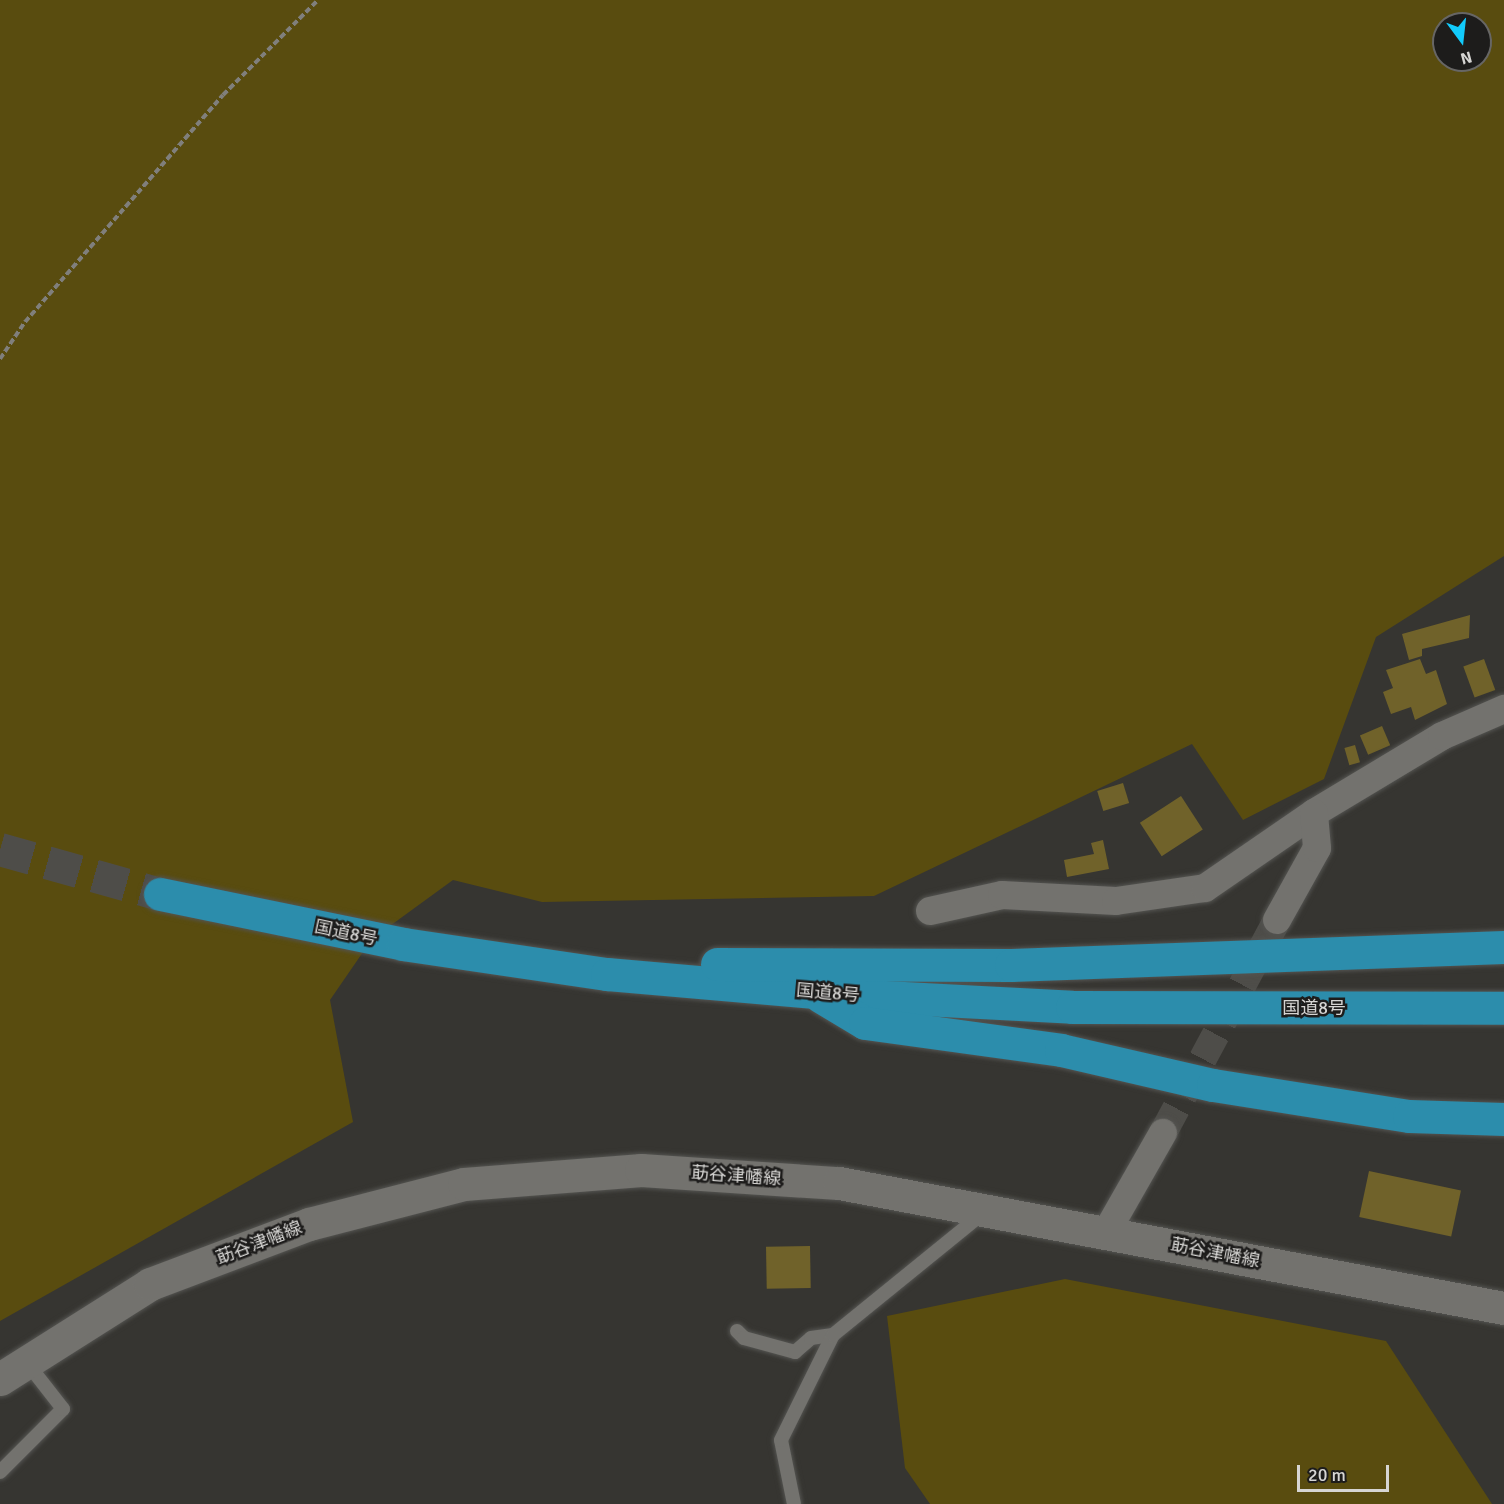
<!DOCTYPE html>
<meta charset="utf-8">
<style>
body{margin:0}
#map{position:relative;width:1504px;height:1504px;overflow:hidden;background:#363531;font-family:Signika,"Noto Sans JP",sans-serif}
div>[style]{position:absolute}
.green>*{inset:0;background:#594c0f}
.building>*{inset:0;background:#70622a;transform-origin:0 0}
.street-tunnel>*{height:28px;margin-top:-14px;transform-origin:0;background:repeating-linear-gradient(90deg,#4e4d49 0 28px,transparent 0 42px)}
.highway-tunnel>*{height:33px;margin-top:-16.5px;transform-origin:0;background:repeating-linear-gradient(90deg,#4e4d49 0 33px,transparent 0 49px)}
.path>*{height:4px;margin-top:-2px;transform-origin:0;background:repeating-linear-gradient(90deg,#807f7c 0 6px,transparent 0 9px)}
.roads{filter:drop-shadow(0 0 2px #545451) drop-shadow(0 0 2px #545451)}
.lane>*{height:14px;margin:-7px;padding:0 7px;transform-origin:7px;border-radius:7px;background:#73726e}
.street>*{height:28px;margin:-14px;padding:0 14px;transform-origin:14px;border-radius:14px;background:#73726e}
.secondary>*{height:33px;margin:-16.5px;padding:0 16.5px;transform-origin:16.5px;border-radius:16.5px;background:#73726e}
.highway>*{height:33px;margin:-16.5px;padding:0 16.5px;transform-origin:16.5px;border-radius:16.5px;background:#2c8dac}
span{translate:-50% -50%;white-space:nowrap;text-align:center;line-height:1.15;-webkit-text-stroke:5px #1d1c1b;paint-order:stroke}
.street-label{font-size:18px;color:#d6d5d3}
.north{position:absolute;left:1432px;top:12px;width:60px;height:60px;box-sizing:border-box;background:#1d1c1b;border:2px solid #676665;border-radius:50%;rotate:165deg;font-size:16px;font-weight:700;line-height:24px;text-align:center;color:#d6d5d3}
.north::after{content:'';display:block;margin:auto;width:21px;height:27px;background:#12cafb;clip-path:polygon(50% 0,100% 100%,50% 72%,0 100%)}
.scale{position:absolute;left:1297px;top:1465px;width:92px;height:27px;box-sizing:border-box;border:3px solid #d6d5d3;border-top:0;padding-left:8px;font-size:18px;line-height:21px;white-space:nowrap;color:#d6d5d3;-webkit-text-stroke:4px #1d1c1b;paint-order:stroke}
</style>
<div id="map">
<div class="green">
<div style="clip-path:polygon(evenodd,0 0,1504px 0,1504px 556px,1376px 637px,1324px 779px,1243px 820px,1192px 744px,874px 896px,542px 902px,453px 880px,372px 939px,330px 1000px,353px 1122px,0 1321px,0 0,1444px 24px,1480px 24px,1480px 60px,1444px 60px,1444px 24px)"></div>
<div style="clip-path:polygon(1065px 1279px,1386px 1341px,1492px 1504px,930px 1504px,905px 1468px,887px 1316px)"></div>
</div>
<div class="building">
<div style="clip-path:polygon(1470px 615px,1469px 638px,1422px 649px,1422px 656px,1409px 660px,1402px 634px)"></div>
<div style="clip-path:polygon(1420px 659px,1426px 674px,1436px 670px,1447px 704px,1415px 720px,1411px 707px,1391px 714px,1383px 692px,1393px 688px,1386px 670px)"></div>
<div style="left:1484px;top:659px;width:33px;height:22px;rotate:70deg"></div>
<div style="left:1382px;top:726px;width:21px;height:24px;rotate:67deg"></div>
<div style="left:1355px;top:745px;width:18px;height:11px;rotate:74deg"></div>
<div style="left:1123px;top:783px;width:21px;height:27px;rotate:73deg"></div>
<div style="left:1181px;top:796px;width:40px;height:49px;rotate:57deg"></div>
<div style="clip-path:polygon(1103px 840px,1109px 869px,1067px 877px,1064px 860px,1094px 854px,1091px 843px)"></div>
<div style="left:1369px;top:1171px;width:94px;height:47px;rotate:12deg"></div>
<div style="left:810px;top:1246px;width:42px;height:44px;rotate:89deg"></div>
</div>
<div class="street-tunnel">
<div style="left:1163px;top:1133px;width:242px;rotate:-61.8deg"></div>
</div>
<div class="highway-tunnel">
<div style="left:0;top:849px;width:166px;rotate:15.7deg"></div>
</div>
<div class="path">
<div style="left:0;top:359px;width:45px;rotate:-56deg"></div>
<div style="left:25px;top:322px;width:301px;rotate:-48.9deg"></div>
<div style="left:223px;top:95px;width:134px;rotate:-45deg"></div>
</div>
<div class="roads">
<div class="lane">
<div style="left:737px;top:1331px;width:10px;rotate:45deg"></div>
<div style="left:744px;top:1338px;width:53px;rotate:15.4deg"></div>
<div style="left:795px;top:1352px;width:21px;rotate:-41deg"></div>
<div style="left:811px;top:1338px;width:22px;rotate:-8deg"></div>
<div style="left:0;top:1472px;width:89px;rotate:-45deg"></div>
<div style="left:63px;top:1409px;width:58px;rotate:-128deg"></div>
<div style="left:794px;top:1504px;width:65px;rotate:-101.5deg"></div>
<div style="left:781px;top:1440px;width:117px;rotate:-63.7deg"></div>
<div style="left:833px;top:1335px;width:193px;rotate:-39.1deg"></div>
</div>
<div class="street">
<div style="left:930px;top:911px;width:74px;rotate:-12.5deg"></div>
<div style="left:1002px;top:895px;width:114px;rotate:3deg"></div>
<div style="left:1116px;top:901px;width:90px;rotate:-8.3deg"></div>
<div style="left:1205px;top:888px;width:132px;rotate:-34.5deg"></div>
<div style="left:1314px;top:813px;width:149px;rotate:-31deg"></div>
<div style="left:1442px;top:736px;width:68px;rotate:-23.5deg"></div>
<div style="left:1277px;top:920px;width:82px;rotate:-60.9deg"></div>
<div style="left:1317px;top:848px;width:35px;rotate:-95deg"></div>
<div style="left:1107px;top:1231px;width:113px;rotate:-60.3deg"></div>
</div>
<div class="secondary">
<div style="left:0;top:1379px;width:178px;rotate:-32.3deg"></div>
<div style="left:150px;top:1284px;width:170px;rotate:-20.7deg"></div>
<div style="left:309px;top:1224px;width:160px;rotate:-14.5deg"></div>
<div style="left:464px;top:1184px;width:178px;rotate:-4.5deg"></div>
<div style="left:641px;top:1170px;width:198px;rotate:3.8deg"></div>
<div style="left:839px;top:1183px;width:677px;rotate:10.65deg"></div>
</div>
<div class="highway">
<div style="left:160px;top:894px;width:248px;rotate:11.6deg"></div>
<div style="left:403px;top:944px;width:206px;rotate:8.4deg"></div>
<div style="left:607px;top:974px;width:240px;rotate:5deg"></div>
<div style="left:846px;top:995px;width:226px;rotate:3deg"></div>
<div style="left:1072px;top:1007px;width:432px;rotate:0.1deg"></div>
<div style="left:717px;top:964px;width:294px;rotate:0.2deg"></div>
<div style="left:1011px;top:965px;width:493px;rotate:-2.1deg"></div>
<div style="left:820px;top:996px;width:52px;rotate:31deg"></div>
<div style="left:865px;top:1023px;width:198px;rotate:7.8deg"></div>
<div style="left:1061px;top:1050px;width:156px;rotate:13deg"></div>
<div style="left:1213px;top:1085px;width:198px;rotate:9deg"></div>
<div style="left:1409px;top:1116px;width:95px;rotate:1.8deg"></div>
</div>
</div>
<div class="street-label">
<span style="left:346px;top:933px;rotate:12deg">国道8号</span>
<span style="left:828px;top:993px;rotate:5deg">国道8号</span>
<span style="left:1314px;top:1008px">国道8号</span>
<span style="left:736px;top:1176px;rotate:4deg">莇谷津幡線</span>
<span style="left:259px;top:1243px;rotate:-21deg">莇谷津幡線</span>
<span style="left:1215px;top:1253px;rotate:11deg">莇谷津幡線</span>
</div>
<div class="north">N</div>
<div class="scale">20 m</div>
</div>
